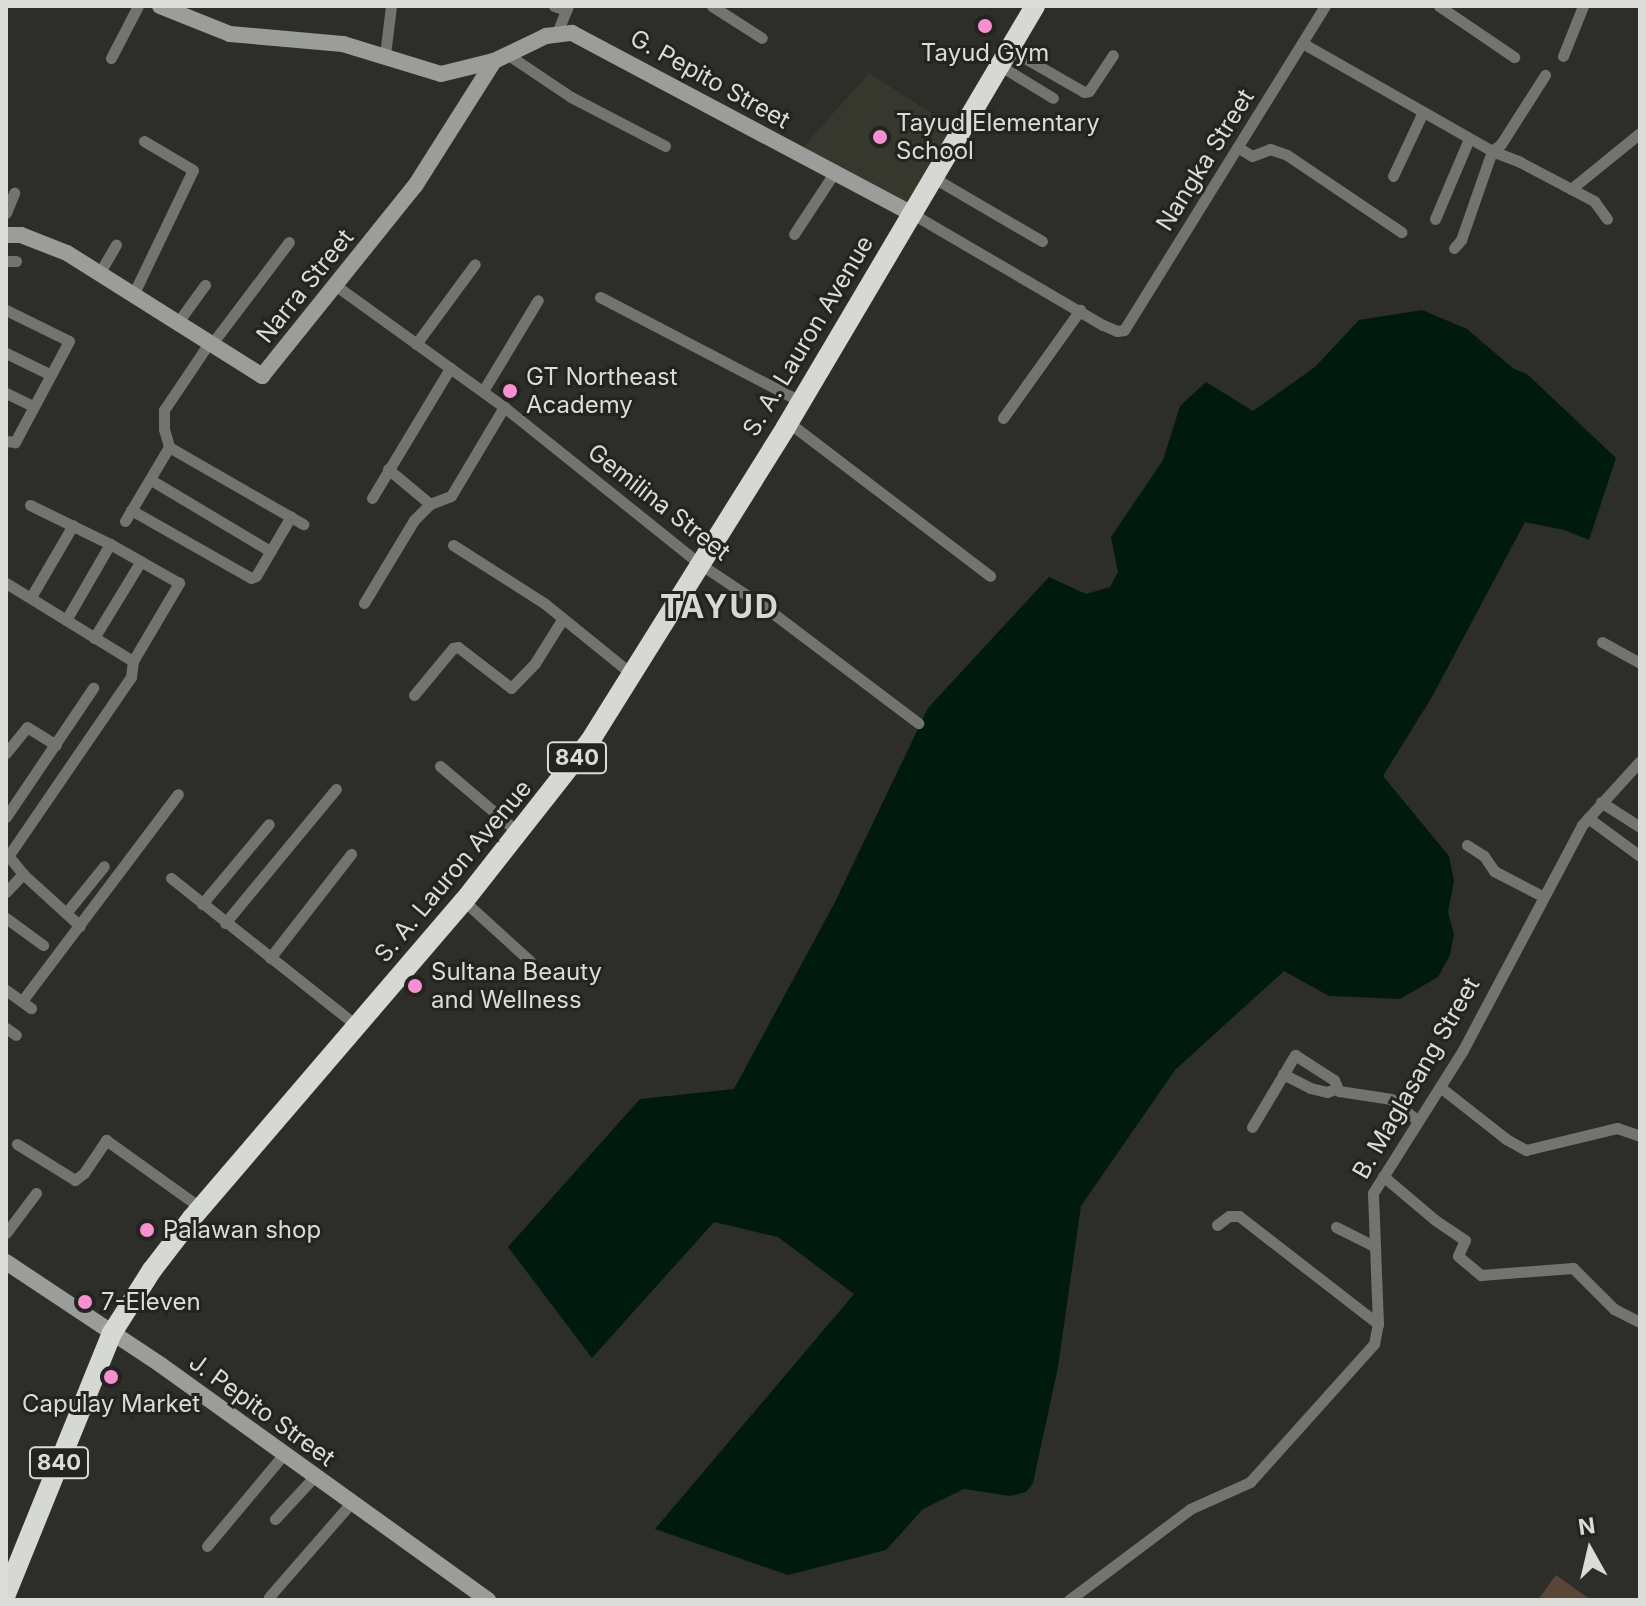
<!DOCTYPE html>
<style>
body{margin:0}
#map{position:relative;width:1646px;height:1606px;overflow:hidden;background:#2d2d29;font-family:Inter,sans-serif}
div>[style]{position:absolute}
.built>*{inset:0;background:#36372d}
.green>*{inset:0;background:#5a4636}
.water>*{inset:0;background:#001a10}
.street>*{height:11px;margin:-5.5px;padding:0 5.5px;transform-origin:5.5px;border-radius:5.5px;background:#737472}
.secondary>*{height:16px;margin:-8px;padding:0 8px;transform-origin:8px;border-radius:8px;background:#9a9d9a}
.highway>*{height:20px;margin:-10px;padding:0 10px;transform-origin:10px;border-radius:10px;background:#d5d8d3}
.dots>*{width:22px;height:22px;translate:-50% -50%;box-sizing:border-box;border:4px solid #23241f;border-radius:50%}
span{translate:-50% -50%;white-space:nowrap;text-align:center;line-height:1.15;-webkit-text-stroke:6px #23241f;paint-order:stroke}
.shield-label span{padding:2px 6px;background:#23241f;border:2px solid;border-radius:6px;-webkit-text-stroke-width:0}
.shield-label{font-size:22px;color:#dbdbd9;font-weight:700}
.poi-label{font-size:24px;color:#dbdbd9}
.left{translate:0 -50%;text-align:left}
.street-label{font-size:24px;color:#dbdbd9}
.district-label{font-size:32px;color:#d7d8d2;font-weight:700;letter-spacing:2px}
.frame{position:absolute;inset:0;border:8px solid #dbdbd9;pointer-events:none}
.north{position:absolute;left:1550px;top:1510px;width:80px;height:80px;-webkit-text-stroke:6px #23241f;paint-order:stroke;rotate:352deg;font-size:22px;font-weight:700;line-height:32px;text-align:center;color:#dbdbd9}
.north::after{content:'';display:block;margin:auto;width:28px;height:36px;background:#dbdbd9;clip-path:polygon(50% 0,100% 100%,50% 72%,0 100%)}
</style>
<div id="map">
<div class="built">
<div style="clip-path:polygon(869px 73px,954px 128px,909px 204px,803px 147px)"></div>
</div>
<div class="green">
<div style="clip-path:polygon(1556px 1575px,1591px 1600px,1538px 1600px)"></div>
</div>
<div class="water">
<div style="clip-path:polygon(1422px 310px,1467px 329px,1514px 369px,1527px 374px,1616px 458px,1589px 540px,1564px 530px,1525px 522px,1432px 697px,1383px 776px,1449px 856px,1454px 881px,1448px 912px,1454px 934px,1450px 955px,1438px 977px,1400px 999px,1329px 996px,1284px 971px,1175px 1070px,1081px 1206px,1058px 1367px,1033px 1483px,1026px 1492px,1010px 1496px,964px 1489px,923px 1509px,886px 1550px,788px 1575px,655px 1529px,854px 1294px,778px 1237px,714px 1222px,592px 1358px,508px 1247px,640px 1099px,734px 1089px,835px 902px,928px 708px,1049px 577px,1086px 594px,1110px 587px,1118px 572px,1111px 537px,1163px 460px,1180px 406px,1206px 382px,1253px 411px,1315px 367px,1359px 320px)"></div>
</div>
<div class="street">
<div style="left:554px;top:6px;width:13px;rotate:18deg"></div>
<div style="left:712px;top:6px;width:59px;rotate:32.6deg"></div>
<div style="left:1439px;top:6px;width:91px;rotate:34.2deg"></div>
<div style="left:557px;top:33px;width:29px;rotate:-68deg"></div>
<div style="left:1304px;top:44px;width:216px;rotate:29.6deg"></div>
<div style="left:1492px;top:151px;width:30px;rotate:21deg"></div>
<div style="left:1520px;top:162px;width:84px;rotate:27.8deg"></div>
<div style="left:1594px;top:201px;width:22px;rotate:54deg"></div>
<div style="left:1009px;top:49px;width:86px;rotate:29.8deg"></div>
<div style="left:1084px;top:92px;width:5px;rotate:-11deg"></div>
<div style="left:1089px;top:91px;width:43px;rotate:-56.3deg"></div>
<div style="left:507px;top:54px;width:77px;rotate:33.9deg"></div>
<div style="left:571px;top:97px;width:106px;rotate:27.5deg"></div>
<div style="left:385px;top:55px;width:49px;rotate:-83deg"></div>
<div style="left:1563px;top:56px;width:54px;rotate:-68.2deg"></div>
<div style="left:111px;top:58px;width:59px;rotate:-62.6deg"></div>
<div style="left:999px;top:65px;width:63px;rotate:31.4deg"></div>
<div style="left:1239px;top:148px;width:15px;rotate:32deg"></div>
<div style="left:1252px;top:156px;width:19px;rotate:-21deg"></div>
<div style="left:1270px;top:149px;width:18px;rotate:19deg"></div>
<div style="left:1287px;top:155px;width:138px;rotate:34deg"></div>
<div style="left:1393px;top:176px;width:71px;rotate:-64.9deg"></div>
<div style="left:934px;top:178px;width:125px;rotate:30.3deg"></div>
<div style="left:1571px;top:189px;width:89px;rotate:-39.1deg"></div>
<div style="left:6px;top:213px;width:22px;rotate:-68deg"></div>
<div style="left:911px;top:213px;width:222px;rotate:30.3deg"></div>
<div style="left:1103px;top:325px;width:15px;rotate:23deg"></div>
<div style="left:1117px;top:331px;width:7px;rotate:-8deg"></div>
<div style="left:1124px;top:330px;width:381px;rotate:-58.2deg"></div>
<div style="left:1435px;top:219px;width:87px;rotate:-67deg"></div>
<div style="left:794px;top:234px;width:73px;rotate:-56.7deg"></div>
<div style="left:1454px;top:248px;width:11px;rotate:-49deg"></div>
<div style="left:1461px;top:240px;width:94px;rotate:-70.8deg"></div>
<div style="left:1492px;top:151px;width:11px;rotate:-38deg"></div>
<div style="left:1501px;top:144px;width:82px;rotate:-57.5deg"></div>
<div style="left:6px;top:261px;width:10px"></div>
<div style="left:99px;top:274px;width:34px;rotate:-60deg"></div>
<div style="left:335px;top:285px;width:208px;rotate:35.8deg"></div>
<div style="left:504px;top:407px;width:251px;rotate:38.7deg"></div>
<div style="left:700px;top:564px;width:79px;rotate:33.7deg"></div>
<div style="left:766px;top:608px;width:191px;rotate:37.1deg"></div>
<div style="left:134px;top:293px;width:136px;rotate:-64.4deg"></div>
<div style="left:193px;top:170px;width:57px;rotate:-149.4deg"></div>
<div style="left:600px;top:297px;width:225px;rotate:27.5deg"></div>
<div style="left:6px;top:310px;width:70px;rotate:26.2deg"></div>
<div style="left:69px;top:341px;width:115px;rotate:118.1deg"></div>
<div style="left:15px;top:442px;width:9px;rotate:-174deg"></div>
<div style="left:178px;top:322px;width:46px;rotate:-53.9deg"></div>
<div style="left:209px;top:343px;width:81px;rotate:123.9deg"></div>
<div style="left:164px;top:410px;width:19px;rotate:90deg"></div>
<div style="left:164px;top:429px;width:19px;rotate:74deg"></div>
<div style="left:169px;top:447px;width:155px;rotate:29.9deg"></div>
<div style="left:416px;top:344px;width:99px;rotate:-53.6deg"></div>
<div style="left:211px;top:345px;width:129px;rotate:-52.9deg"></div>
<div style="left:6px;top:353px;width:48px;rotate:26deg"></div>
<div style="left:483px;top:391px;width:106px;rotate:-58.9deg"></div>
<div style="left:6px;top:393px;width:30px;rotate:26deg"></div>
<div style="left:1003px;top:418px;width:133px;rotate:-54.5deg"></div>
<div style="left:788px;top:422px;width:254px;rotate:37.3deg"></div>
<div style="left:388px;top:469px;width:55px;rotate:39.8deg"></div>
<div style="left:151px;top:480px;width:139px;rotate:30.8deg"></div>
<div style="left:372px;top:498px;width:152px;rotate:-59deg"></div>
<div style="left:131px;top:510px;width:138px;rotate:29.5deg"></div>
<div style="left:251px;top:578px;width:5px;rotate:-22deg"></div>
<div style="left:256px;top:576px;width:69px;rotate:-59.7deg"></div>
<div style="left:125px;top:521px;width:86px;rotate:-59.3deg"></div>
<div style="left:453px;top:545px;width:108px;rotate:32.5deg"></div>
<div style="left:544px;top:603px;width:114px;rotate:39deg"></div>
<div style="left:6px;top:583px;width:149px;rotate:31.6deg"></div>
<div style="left:31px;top:597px;width:83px;rotate:-59.7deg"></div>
<div style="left:364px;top:603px;width:97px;rotate:-58.9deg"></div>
<div style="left:414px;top:520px;width:23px;rotate:-45deg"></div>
<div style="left:430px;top:504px;width:22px;rotate:-21deg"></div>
<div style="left:451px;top:496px;width:104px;rotate:-59.2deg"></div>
<div style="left:66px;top:620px;width:88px;rotate:-59.9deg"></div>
<div style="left:94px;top:638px;width:90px;rotate:-58.6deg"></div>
<div style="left:1602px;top:642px;width:43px;rotate:28.9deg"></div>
<div style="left:414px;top:695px;width:61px;rotate:-50.3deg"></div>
<div style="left:453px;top:648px;width:5px;rotate:-11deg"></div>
<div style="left:458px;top:647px;width:67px;rotate:37.7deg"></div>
<div style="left:511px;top:688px;width:35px;rotate:-46deg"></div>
<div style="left:535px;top:663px;width:51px;rotate:-57.9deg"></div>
<div style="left:6px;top:753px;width:33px;rotate:-51deg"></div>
<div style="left:27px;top:727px;width:34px;rotate:32deg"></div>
<div style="left:440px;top:766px;width:104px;rotate:40.3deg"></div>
<div style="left:1601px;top:802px;width:46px;rotate:32.7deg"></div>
<div style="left:6px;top:817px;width:156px;rotate:-56deg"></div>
<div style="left:1588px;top:818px;width:64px;rotate:36.2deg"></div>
<div style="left:1467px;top:845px;width:20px;rotate:33deg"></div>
<div style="left:1484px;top:856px;width:18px;rotate:56deg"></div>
<div style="left:1494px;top:871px;width:56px;rotate:27.5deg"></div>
<div style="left:6px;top:853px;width:27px;rotate:51deg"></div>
<div style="left:23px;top:874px;width:77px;rotate:42.4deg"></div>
<div style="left:9px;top:855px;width:216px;rotate:-55.6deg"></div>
<div style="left:131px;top:677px;width:16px;rotate:-83deg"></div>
<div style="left:133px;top:661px;width:91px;rotate:-59.5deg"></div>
<div style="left:179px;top:583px;width:79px;rotate:-150.5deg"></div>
<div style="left:110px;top:544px;width:89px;rotate:-154deg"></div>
<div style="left:171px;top:878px;width:239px;rotate:38.5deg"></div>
<div style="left:6px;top:892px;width:25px;rotate:-47deg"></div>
<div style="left:464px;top:901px;width:89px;rotate:42.3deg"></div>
<div style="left:202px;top:904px;width:104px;rotate:-50.1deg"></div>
<div style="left:66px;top:913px;width:60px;rotate:-51deg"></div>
<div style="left:6px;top:918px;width:46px;rotate:36.1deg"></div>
<div style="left:225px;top:923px;width:174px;rotate:-50.4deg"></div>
<div style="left:270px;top:958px;width:132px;rotate:-52.1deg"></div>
<div style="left:6px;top:990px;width:31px;rotate:36deg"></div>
<div style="left:22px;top:1001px;width:259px;rotate:-53deg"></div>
<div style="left:6px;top:1028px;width:12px;rotate:35deg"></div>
<div style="left:1283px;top:1074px;width:30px;rotate:27deg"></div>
<div style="left:1310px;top:1088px;width:17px;rotate:13deg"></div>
<div style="left:1327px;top:1092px;width:9px;rotate:-21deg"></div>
<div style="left:1440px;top:1087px;width:84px;rotate:38.2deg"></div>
<div style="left:1506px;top:1139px;width:23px;rotate:29deg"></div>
<div style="left:1526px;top:1150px;width:94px;rotate:-13.6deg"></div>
<div style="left:1617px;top:1128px;width:24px;rotate:19deg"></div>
<div style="left:1252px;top:1127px;width:84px;rotate:-59.2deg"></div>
<div style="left:1295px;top:1055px;width:46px;rotate:32.7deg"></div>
<div style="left:1334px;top:1080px;width:12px;rotate:66deg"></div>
<div style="left:1339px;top:1091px;width:53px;rotate:8.7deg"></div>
<div style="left:1391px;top:1099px;width:33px;rotate:39deg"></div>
<div style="left:17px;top:1144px;width:68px;rotate:31.8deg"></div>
<div style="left:75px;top:1180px;width:11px;rotate:-38deg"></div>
<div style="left:84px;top:1173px;width:40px;rotate:-56deg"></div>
<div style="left:106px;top:1140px;width:117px;rotate:35.6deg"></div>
<div style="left:1383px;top:1176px;width:68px;rotate:40.2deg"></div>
<div style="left:1435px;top:1220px;width:36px;rotate:34deg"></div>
<div style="left:1465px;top:1240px;width:17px;rotate:114deg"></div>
<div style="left:1458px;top:1256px;width:30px;rotate:40deg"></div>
<div style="left:1481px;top:1275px;width:92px;rotate:-4.4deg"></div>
<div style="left:1573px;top:1268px;width:58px;rotate:45deg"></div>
<div style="left:1614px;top:1309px;width:29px;rotate:27deg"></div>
<div style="left:1217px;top:1225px;width:15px;rotate:-37deg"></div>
<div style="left:1229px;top:1216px;width:10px"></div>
<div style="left:1239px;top:1216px;width:176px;rotate:37.8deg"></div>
<div style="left:1336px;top:1227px;width:42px;rotate:26.6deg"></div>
<div style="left:6px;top:1233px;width:50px;rotate:-53.1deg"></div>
<div style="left:275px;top:1519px;width:57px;rotate:-47.1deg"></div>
<div style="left:207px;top:1546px;width:119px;rotate:-50.1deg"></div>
<div style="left:269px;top:1597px;width:125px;rotate:-48.9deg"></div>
<div style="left:1069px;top:1600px;width:151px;rotate:-36.9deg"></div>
<div style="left:1190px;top:1509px;width:66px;rotate:-24.2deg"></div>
<div style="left:1250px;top:1482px;width:186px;rotate:-48.1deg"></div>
<div style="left:1374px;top:1344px;width:20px;rotate:-79deg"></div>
<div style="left:1378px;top:1324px;width:131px;rotate:-92.2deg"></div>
<div style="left:1373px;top:1193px;width:169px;rotate:-57.8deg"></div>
<div style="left:1463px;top:1050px;width:255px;rotate:-62.1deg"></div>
<div style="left:1582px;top:825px;width:86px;rotate:-47.8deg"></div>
</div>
<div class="secondary">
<div style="left:160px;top:6px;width:75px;rotate:21.8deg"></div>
<div style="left:230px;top:34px;width:113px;rotate:5.1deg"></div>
<div style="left:343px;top:44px;width:102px;rotate:17deg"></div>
<div style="left:441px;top:74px;width:55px;rotate:-13.8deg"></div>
<div style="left:494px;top:61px;width:58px;rotate:-25.7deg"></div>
<div style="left:546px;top:36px;width:26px;rotate:-7deg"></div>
<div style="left:572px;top:33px;width:384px;rotate:28deg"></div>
<div style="left:6px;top:235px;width:15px"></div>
<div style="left:21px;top:235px;width:49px;rotate:21.4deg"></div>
<div style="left:67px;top:253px;width:231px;rotate:32.2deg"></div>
<div style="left:262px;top:376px;width:244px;rotate:-51.2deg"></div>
<div style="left:415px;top:186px;width:148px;rotate:-57.7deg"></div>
<div style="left:6px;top:1262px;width:186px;rotate:33.6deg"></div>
<div style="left:161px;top:1365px;width:403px;rotate:35.7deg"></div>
</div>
<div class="highway">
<div style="left:6px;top:1594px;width:282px;rotate:-67.9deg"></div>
<div style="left:112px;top:1333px;width:75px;rotate:-57.6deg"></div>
<div style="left:152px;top:1270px;width:66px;rotate:-52.4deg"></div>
<div style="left:192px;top:1218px;width:418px;rotate:-49.4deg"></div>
<div style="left:464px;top:901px;width:204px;rotate:-51.8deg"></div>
<div style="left:590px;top:741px;width:370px;rotate:-58deg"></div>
<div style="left:786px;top:427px;width:489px;rotate:-59.4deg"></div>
</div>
<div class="dots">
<div style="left:985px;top:26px;background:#f690d0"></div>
<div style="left:880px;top:137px;background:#f690d0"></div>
<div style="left:510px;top:391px;background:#f690d0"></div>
<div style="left:415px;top:986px;background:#f690d0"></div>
<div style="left:147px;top:1230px;background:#f690d0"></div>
<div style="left:85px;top:1302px;background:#f690d0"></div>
<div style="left:111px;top:1377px;background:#f690d0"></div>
</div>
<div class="shield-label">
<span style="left:577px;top:758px">840</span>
<span style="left:59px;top:1463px">840</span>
</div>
<div class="poi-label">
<span style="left:985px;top:53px">Tayud Gym</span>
<span class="left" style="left:896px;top:137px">Tayud Elementary<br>School</span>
<span class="left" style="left:526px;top:391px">GT Northeast<br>Academy</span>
<span class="left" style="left:431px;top:986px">Sultana Beauty<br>and Wellness</span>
<span class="left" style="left:163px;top:1230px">Palawan shop</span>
<span class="left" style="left:101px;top:1302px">7-Eleven</span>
<span style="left:111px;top:1404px">Capulay Market</span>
</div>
<div class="street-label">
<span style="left:710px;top:79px;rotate:29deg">G. Pepito Street</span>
<span style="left:1205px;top:160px;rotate:-58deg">Nangka Street</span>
<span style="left:305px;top:286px;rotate:-51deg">Narra Street</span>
<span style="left:808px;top:336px;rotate:-59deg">S. A. Lauron Avenue</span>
<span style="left:659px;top:502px;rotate:38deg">Gemilina Street</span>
<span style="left:453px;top:871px;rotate:-50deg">S. A. Lauron Avenue</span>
<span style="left:1416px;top:1078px;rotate:-60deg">B. Maglasang Street</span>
<span style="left:262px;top:1410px;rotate:36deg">J. Pepito Street</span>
</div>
<div class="district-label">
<span style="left:720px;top:607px">TAYUD</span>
</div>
<div class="frame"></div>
<div class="north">N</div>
</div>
